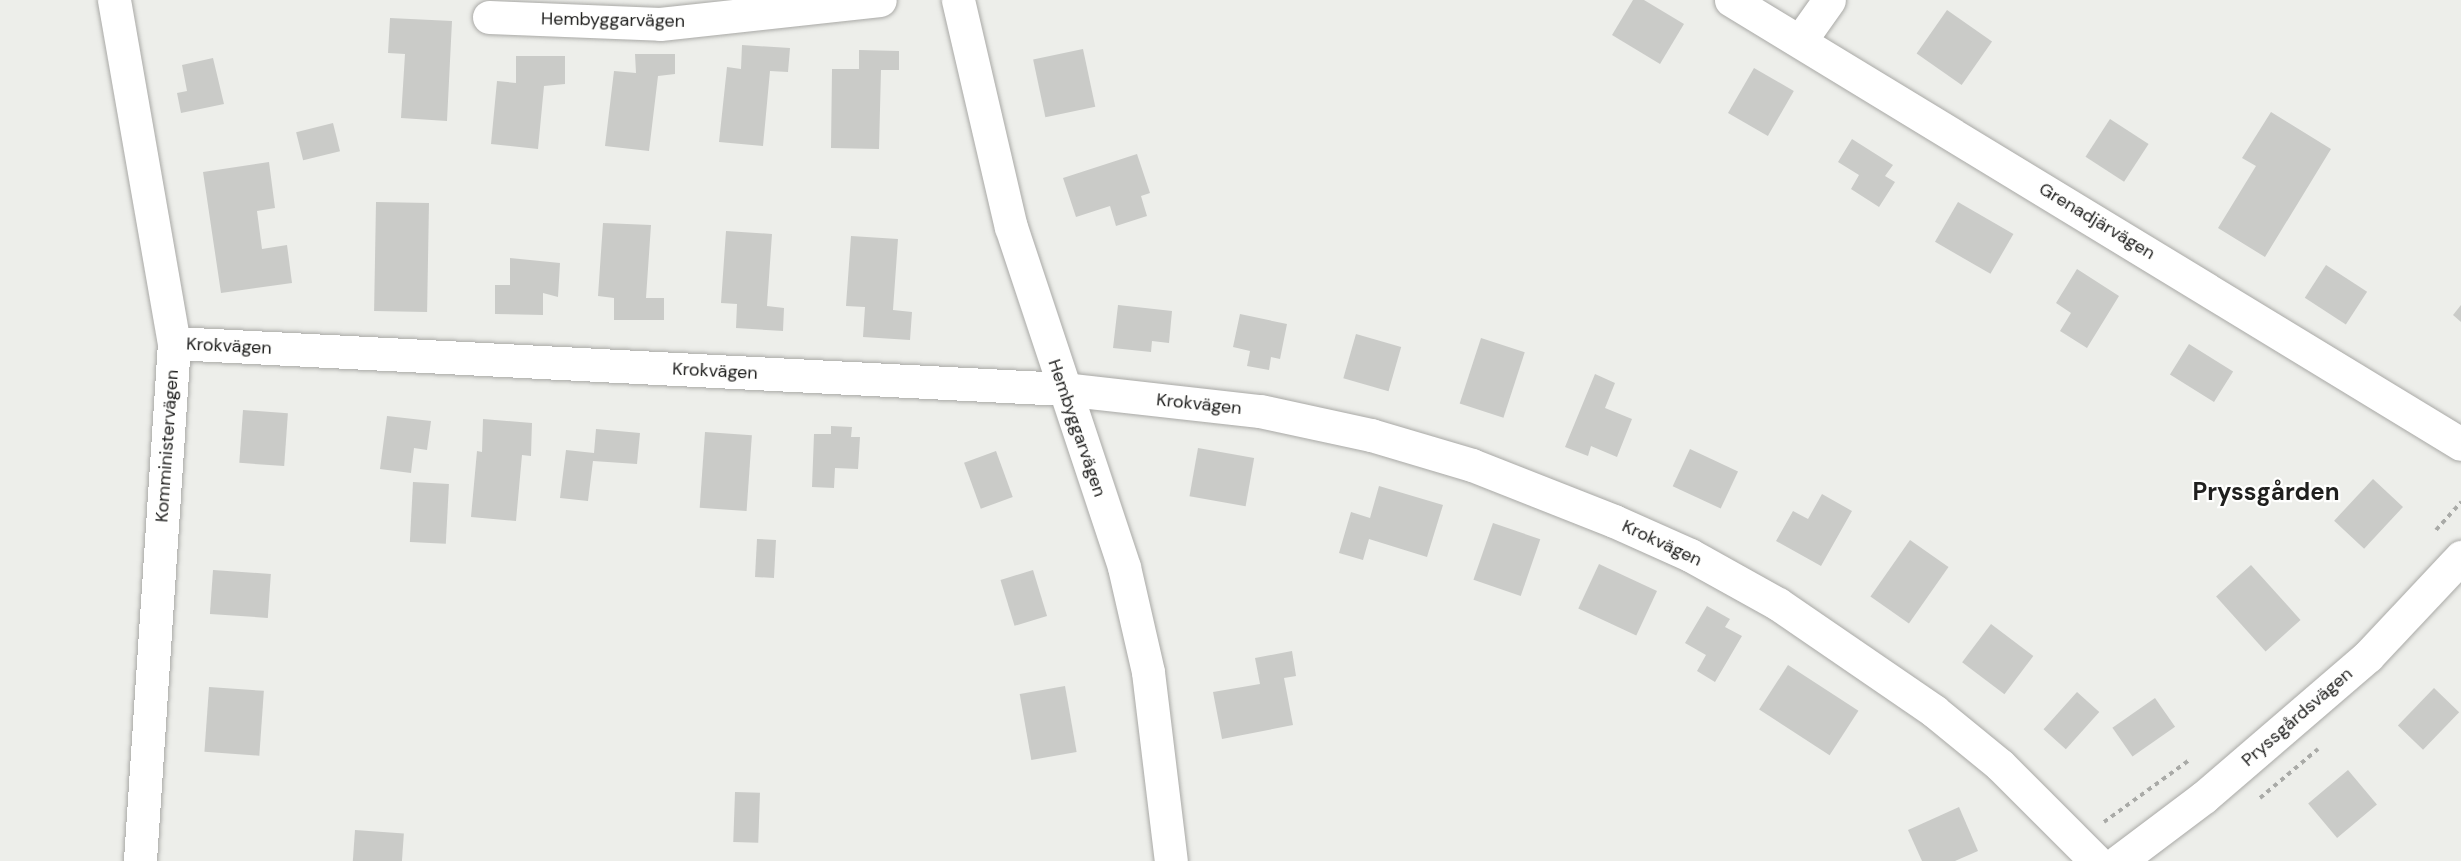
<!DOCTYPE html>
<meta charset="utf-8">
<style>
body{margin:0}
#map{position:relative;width:2461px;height:861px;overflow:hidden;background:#edeeea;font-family:"DM Sans",sans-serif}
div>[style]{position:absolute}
.building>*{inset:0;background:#cacbc8;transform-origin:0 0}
.path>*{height:4px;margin-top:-2px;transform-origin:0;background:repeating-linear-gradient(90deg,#a9aaa7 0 4.5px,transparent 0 9px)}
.roads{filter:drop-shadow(0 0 2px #a9a9a6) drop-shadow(0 0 2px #a9a9a6)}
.minor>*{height:33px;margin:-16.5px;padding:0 16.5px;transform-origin:16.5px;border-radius:16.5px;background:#fff}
span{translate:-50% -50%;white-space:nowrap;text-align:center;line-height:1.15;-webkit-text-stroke:4.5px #fffffe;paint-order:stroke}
.street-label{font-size:18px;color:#1f1f1e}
.district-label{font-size:24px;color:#1f1f1e;font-weight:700}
</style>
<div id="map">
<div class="building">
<div style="clip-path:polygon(1633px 0,1644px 0,1684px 24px,1660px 64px,1612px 35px)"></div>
<div style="left:1947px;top:10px;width:55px;height:53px;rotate:35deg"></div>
<div style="clip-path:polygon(390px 18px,452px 21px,447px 121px,401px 118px,405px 54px,388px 53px)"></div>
<div style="clip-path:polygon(742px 45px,790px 48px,788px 72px,770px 71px,763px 146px,719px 142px,727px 67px,741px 69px)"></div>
<div style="left:1083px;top:49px;width:59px;height:51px;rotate:78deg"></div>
<div style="clip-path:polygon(859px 50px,899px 51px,899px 70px,881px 70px,879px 149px,831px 148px,832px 69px,859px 69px)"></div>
<div style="clip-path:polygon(635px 54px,675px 54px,675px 74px,658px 76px,649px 151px,605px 146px,614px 71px,636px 73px)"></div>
<div style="clip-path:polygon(516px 56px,565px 56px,565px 84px,544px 86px,538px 149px,491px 144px,497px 81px,516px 83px)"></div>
<div style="clip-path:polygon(213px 58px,224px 104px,181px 113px,177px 93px,187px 91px,182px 65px)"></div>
<div style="left:1754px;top:68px;width:46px;height:52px;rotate:30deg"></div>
<div style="clip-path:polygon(2271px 112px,2331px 149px,2265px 257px,2218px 228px,2256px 166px,2242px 158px)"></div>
<div style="left:2110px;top:119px;width:46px;height:45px;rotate:33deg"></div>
<div style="left:333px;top:123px;width:29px;height:38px;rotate:76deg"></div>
<div style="clip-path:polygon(1852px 139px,1893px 165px,1885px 176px,1895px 182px,1879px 207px,1851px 189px,1859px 175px,1838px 162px)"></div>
<div style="clip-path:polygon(1137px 154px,1150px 193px,1141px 196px,1147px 216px,1116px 226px,1110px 206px,1076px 217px,1063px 178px)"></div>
<div style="clip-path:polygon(269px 162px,275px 208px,257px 211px,262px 249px,287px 245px,292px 283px,221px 293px,203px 172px)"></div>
<div style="left:376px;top:202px;width:53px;height:109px;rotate:1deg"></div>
<div style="left:1958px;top:202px;width:64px;height:46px;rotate:30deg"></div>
<div style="clip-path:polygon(603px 223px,651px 225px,646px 298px,664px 298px,664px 320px,614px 320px,614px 298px,598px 296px)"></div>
<div style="clip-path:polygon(726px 231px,772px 234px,767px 306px,784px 308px,783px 331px,736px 328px,737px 304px,721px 303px)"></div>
<div style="clip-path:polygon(851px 236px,898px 239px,893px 310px,912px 312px,910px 340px,863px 337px,865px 307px,846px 306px)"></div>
<div style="clip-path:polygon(510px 258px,560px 263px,558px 297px,543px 293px,543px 315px,495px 314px,495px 285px,510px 285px)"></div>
<div style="left:2326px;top:265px;width:49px;height:39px;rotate:33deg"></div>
<div style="clip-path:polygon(2077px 269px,2119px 296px,2087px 348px,2060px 331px,2071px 313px,2056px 303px)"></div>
<div style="clip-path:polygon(1118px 305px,1172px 311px,1169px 343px,1152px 341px,1151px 352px,1113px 348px)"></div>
<div style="clip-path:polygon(2461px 305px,2461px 322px,2453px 315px)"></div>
<div style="clip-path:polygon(1240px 314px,1287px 324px,1280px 359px,1271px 357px,1269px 370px,1247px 366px,1250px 351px,1233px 347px)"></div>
<div style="left:1356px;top:334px;width:47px;height:46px;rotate:16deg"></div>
<div style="left:1481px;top:338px;width:46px;height:69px;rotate:18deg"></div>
<div style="left:2189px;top:344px;width:52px;height:36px;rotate:32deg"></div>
<div style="clip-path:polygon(1595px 374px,1615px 383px,1605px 408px,1632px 419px,1617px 457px,1591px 446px,1588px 456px,1565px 447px)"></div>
<div style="left:243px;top:410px;width:45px;height:53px;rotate:4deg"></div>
<div style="clip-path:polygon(387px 416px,431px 421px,427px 450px,414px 448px,411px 473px,380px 469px)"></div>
<div style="clip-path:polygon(483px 419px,532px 423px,531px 456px,522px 455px,516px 521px,471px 517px,477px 451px,482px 452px)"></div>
<div style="clip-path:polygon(831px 426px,852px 427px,851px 437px,860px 437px,858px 469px,835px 468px,834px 488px,812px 487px,814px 434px,831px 434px)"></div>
<div style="clip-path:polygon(596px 429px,640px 433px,637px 464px,593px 461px,588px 501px,560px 498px,566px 450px,594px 453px)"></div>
<div style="left:705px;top:432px;width:47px;height:76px;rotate:4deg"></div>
<div style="left:1198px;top:448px;width:57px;height:49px;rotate:10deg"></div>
<div style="left:1690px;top:449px;width:53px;height:41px;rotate:25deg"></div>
<div style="left:996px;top:451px;width:49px;height:34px;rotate:70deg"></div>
<div style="left:2373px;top:479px;width:41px;height:57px;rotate:43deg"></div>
<div style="left:413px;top:482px;width:36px;height:60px;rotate:3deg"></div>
<div style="clip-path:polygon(1379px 486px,1443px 505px,1427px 557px,1369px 539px,1363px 560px,1339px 553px,1351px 512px,1370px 518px)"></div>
<div style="clip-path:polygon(1822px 494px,1852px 511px,1821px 566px,1776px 541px,1793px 511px,1808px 519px)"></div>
<div style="left:1493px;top:523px;width:50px;height:60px;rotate:19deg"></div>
<div style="left:757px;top:539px;width:19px;height:38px;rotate:3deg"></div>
<div style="left:1910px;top:540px;width:47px;height:69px;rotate:35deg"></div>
<div style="left:1599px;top:564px;width:64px;height:49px;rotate:25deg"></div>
<div style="left:2251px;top:565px;width:74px;height:47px;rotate:48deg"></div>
<div style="left:213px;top:570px;width:58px;height:44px;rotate:4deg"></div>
<div style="left:1033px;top:570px;width:48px;height:34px;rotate:73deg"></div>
<div style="clip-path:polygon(1707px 606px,1730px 619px,1725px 627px,1742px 636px,1715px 682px,1697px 671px,1706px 655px,1685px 643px)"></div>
<div style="left:1991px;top:624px;width:53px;height:48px;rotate:37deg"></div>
<div style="clip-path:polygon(1292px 651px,1296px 676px,1284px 678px,1293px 725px,1222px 739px,1213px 692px,1260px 684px,1255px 658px)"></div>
<div style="left:1788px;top:665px;width:84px;height:53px;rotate:33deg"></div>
<div style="left:1065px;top:686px;width:67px;height:46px;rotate:80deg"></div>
<div style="left:209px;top:687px;width:55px;height:65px;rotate:4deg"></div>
<div style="left:2434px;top:688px;width:35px;height:52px;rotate:44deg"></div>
<div style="left:2077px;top:692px;width:30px;height:50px;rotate:42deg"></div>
<div style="left:2155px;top:698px;width:35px;height:52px;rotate:55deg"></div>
<div style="left:2348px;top:770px;width:45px;height:52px;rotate:50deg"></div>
<div style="left:735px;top:792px;width:25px;height:50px;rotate:2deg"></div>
<div style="clip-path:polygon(1959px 807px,1978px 851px,1955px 861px,1922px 861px,1908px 830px)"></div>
<div style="left:355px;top:830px;width:49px;height:31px;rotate:4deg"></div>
</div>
<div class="path">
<div style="left:2436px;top:530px;width:38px;rotate:-48deg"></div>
<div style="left:2260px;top:798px;width:76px;rotate:-40.2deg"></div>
<div style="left:2104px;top:822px;width:104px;rotate:-36deg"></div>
</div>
<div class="roads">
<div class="minor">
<div style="left:114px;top:0;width:348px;rotate:80.1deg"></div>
<div style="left:174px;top:343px;width:519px;rotate:93.76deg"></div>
<div style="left:958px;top:0;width:233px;rotate:76.9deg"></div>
<div style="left:1011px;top:227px;width:358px;rotate:71.6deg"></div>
<div style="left:1124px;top:567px;width:108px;rotate:77.1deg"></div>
<div style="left:1148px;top:672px;width:190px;rotate:83.1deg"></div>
<div style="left:1731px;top:0;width:854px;rotate:31.31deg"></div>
<div style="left:489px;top:17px;width:171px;rotate:2.3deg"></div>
<div style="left:660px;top:24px;width:221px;rotate:-6.2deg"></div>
<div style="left:1800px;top:41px;width:50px;rotate:-54.7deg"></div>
<div style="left:174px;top:343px;width:890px;rotate:2.96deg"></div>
<div style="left:1063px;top:389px;width:198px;rotate:6.4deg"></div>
<div style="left:1260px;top:411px;width:114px;rotate:12.2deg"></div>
<div style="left:1371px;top:435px;width:105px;rotate:16.5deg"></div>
<div style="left:1472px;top:465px;width:153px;rotate:21.5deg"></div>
<div style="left:1614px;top:521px;width:83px;rotate:24.1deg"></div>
<div style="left:1690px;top:555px;width:101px;rotate:29.1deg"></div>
<div style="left:1778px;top:604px;width:189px;rotate:34.4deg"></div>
<div style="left:1934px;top:711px;width:85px;rotate:39.3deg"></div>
<div style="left:2000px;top:765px;width:136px;rotate:45deg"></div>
<div style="left:2119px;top:861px;width:106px;rotate:-37deg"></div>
<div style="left:2204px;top:797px;width:216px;rotate:-40.7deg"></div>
<div style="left:2368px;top:656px;width:136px;rotate:-46.8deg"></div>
</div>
</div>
<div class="street-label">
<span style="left:613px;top:20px;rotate:1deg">Hembyggarvägen</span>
<span style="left:2097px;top:221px;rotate:31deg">Grenadjärvägen</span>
<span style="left:229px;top:346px;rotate:3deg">Krokvägen</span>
<span style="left:715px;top:371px;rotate:3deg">Krokvägen</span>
<span style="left:1199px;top:404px;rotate:6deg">Krokvägen</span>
<span style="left:1077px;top:428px;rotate:71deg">Hembyggarvägen</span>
<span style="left:167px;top:446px;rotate:-86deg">Komministervägen</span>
<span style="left:1662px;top:543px;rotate:25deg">Krokvägen</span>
<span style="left:2297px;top:717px;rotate:-41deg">Pryssgårdsvägen</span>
</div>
<div class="district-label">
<span style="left:2266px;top:492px">Pryssgården</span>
</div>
</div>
